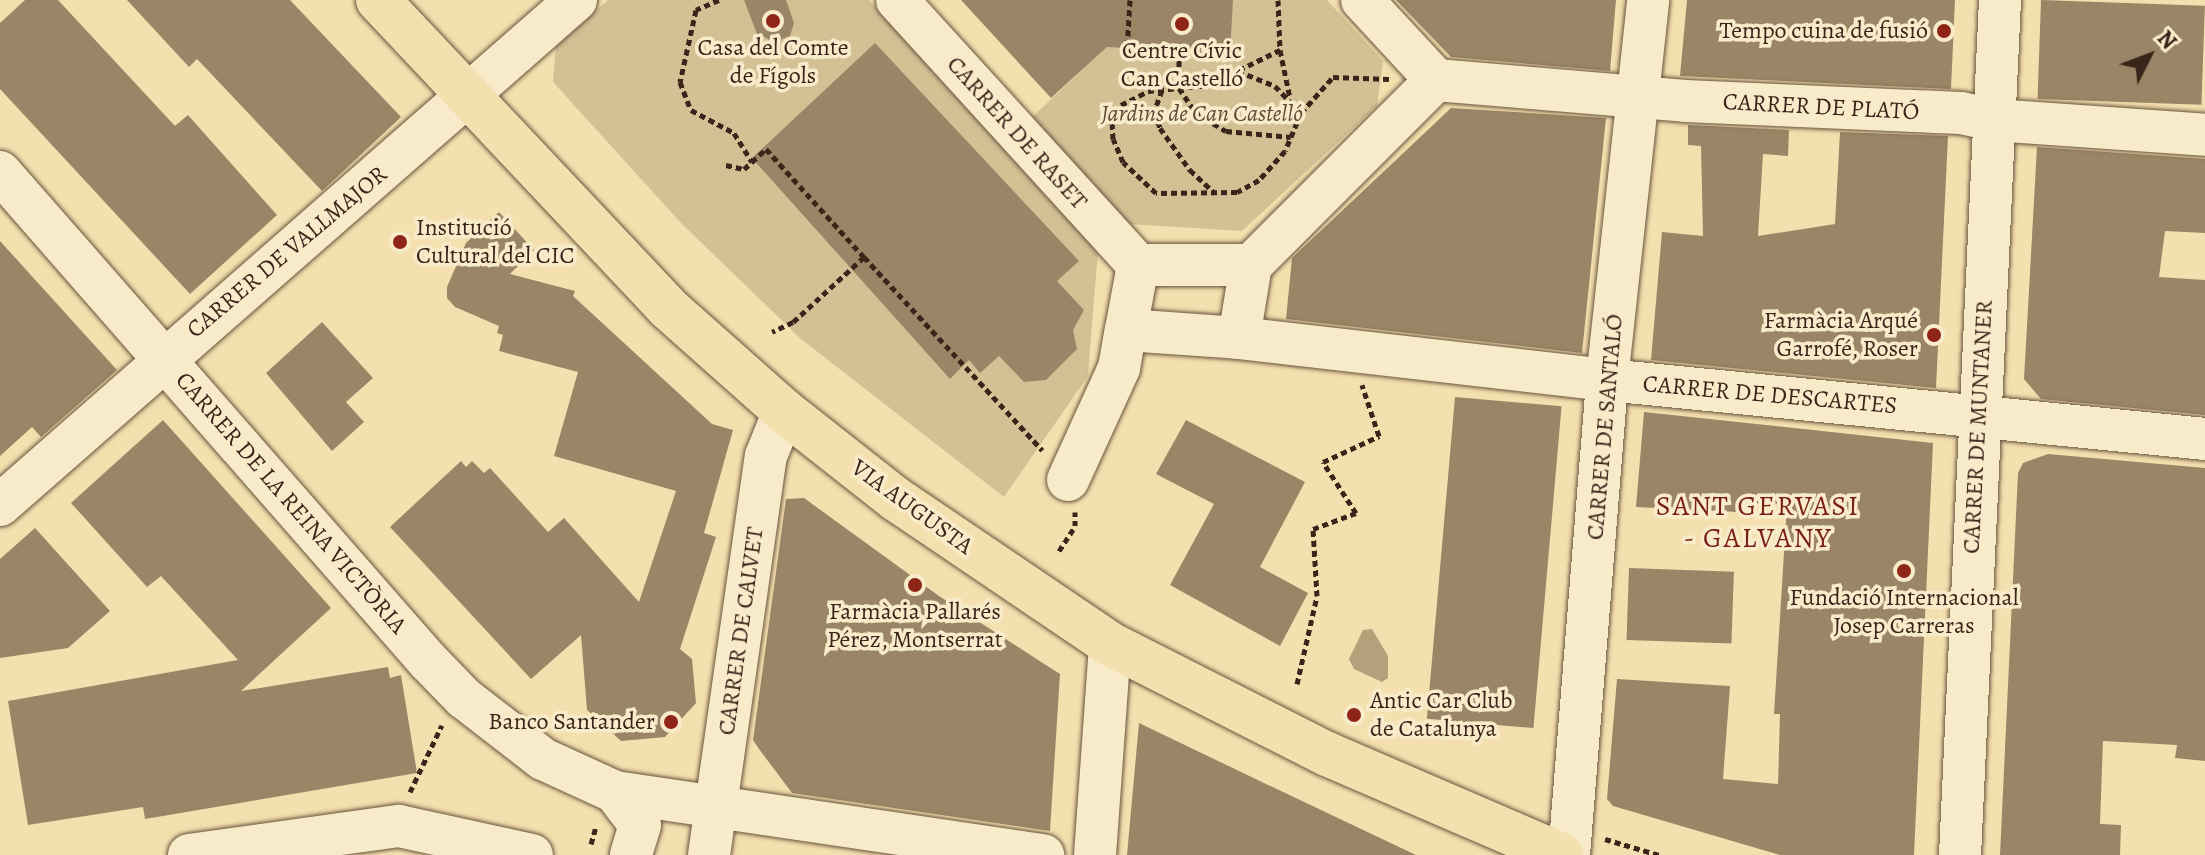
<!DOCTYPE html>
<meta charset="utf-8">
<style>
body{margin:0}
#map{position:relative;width:2205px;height:855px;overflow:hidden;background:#f4e0ae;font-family:Alegreya,serif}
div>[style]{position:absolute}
.green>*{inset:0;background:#d4c095}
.water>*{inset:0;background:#b4a07b}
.building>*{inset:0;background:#9a8666;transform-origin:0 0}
.path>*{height:5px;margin-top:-2.5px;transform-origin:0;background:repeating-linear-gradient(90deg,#392519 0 6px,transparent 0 10px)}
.roads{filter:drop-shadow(0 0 2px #68543e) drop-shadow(0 0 2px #68543e)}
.minor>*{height:42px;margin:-21px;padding:0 21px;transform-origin:21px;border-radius:21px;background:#f8ebca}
.major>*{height:44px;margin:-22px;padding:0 22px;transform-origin:22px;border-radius:22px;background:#f4e0ae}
.dots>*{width:22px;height:22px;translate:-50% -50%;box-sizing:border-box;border:4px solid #f8ebca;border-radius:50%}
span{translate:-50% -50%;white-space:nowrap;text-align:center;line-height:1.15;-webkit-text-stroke:7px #f8ebca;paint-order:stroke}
.poi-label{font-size:24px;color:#392519}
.right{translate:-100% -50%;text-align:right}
.left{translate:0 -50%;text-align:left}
.street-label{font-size:24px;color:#392519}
.park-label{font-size:24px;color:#604c38;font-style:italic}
.quarter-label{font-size:28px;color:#7a1f14;letter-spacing:2px}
.north{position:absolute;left:2109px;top:16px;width:80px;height:80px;-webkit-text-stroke:6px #f8ebca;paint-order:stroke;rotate:48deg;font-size:22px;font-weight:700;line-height:32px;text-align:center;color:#392519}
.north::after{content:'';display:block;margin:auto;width:28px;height:36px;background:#392519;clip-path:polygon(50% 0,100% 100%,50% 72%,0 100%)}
</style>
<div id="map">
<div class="green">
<div style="clip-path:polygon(608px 0,869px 0,1098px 250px,1088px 376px,1004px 497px,801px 339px,681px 223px,553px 82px,556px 46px)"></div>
<div style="clip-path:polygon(1130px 0,1327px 0,1383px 61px,1377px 106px,1242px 231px,1128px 224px,1029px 120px,1129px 26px)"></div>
</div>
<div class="water">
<div style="clip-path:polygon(1372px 629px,1388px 656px,1388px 678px,1382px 682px,1354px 669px,1349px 659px,1363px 630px)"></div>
</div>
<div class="building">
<div style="clip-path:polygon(25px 0,58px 0,175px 126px,188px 115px,277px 215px,190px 294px,0 89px,0 23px)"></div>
<div style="clip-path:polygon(127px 0,290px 0,401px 117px,322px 191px,197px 59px,189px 67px)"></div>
<div style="clip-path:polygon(744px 0,786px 0,794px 23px,790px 36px,774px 42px,757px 34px)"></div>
<div style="clip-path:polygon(961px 0,1233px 0,1230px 54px,1107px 47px,1051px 98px)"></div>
<div style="clip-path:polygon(1396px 0,1616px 0,1610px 71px,1451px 57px)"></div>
<div style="clip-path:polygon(1687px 0,1955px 0,1951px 89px,1680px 76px)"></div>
<div style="left:2041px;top:0;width:164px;height:99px;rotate:2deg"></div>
<div style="clip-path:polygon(875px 43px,1079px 261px,1057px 281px,1084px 310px,1073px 330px,1077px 349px,1046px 380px,1024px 382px,999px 356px,980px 373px,969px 360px,950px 379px,752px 158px)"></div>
<div style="clip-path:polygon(1451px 108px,1606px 118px,1582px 353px,1286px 319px,1292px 258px)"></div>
<div style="clip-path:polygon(1688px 125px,1789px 130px,1788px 156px,1763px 154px,1758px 236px,1835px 224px,1840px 132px,1948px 136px,1936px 388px,1651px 360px,1662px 232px,1703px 236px,1701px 146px,1688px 145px)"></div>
<div style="clip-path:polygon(2037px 147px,2205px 159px,2205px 233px,2165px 231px,2159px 277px,2205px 280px,2205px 415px,2041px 399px,2024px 379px)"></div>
<div style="clip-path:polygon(499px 212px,534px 250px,510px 274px,575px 291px,573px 296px,712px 424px,733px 430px,704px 533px,716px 537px,680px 649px,692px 659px,696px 703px,665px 737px,621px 741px,587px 710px,581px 635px,531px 679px,390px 527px,461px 461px,466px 467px,472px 461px,484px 473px,490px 468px,548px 532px,564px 518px,639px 602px,676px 491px,554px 456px,578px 372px,499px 351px,503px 335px,497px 333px,499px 326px,455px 307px,447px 298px,447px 287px,466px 243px)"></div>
<div style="clip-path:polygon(0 241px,117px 370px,41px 437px,32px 427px,0 456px)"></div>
<div style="clip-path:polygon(322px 322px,373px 378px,346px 402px,364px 422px,332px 451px,266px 373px)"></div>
<div style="left:1455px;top:397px;width:107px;height:323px;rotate:5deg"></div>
<div style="clip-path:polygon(1644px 412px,1933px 443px,1914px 855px,1780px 855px,1613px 806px,1607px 799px,1617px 679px,1730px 686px,1723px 779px,1778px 784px,1780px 714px,1774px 714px,1787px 504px,1738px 503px,1738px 512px,1636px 507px)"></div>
<div style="clip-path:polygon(163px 420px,331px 608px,241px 691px,388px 667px,390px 678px,401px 675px,417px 773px,145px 819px,143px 807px,28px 825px,8px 701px,238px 660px,161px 576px,147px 587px,71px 503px)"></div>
<div style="clip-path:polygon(1186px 420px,1305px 482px,1260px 567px,1308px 593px,1280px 646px,1170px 585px,1214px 504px,1156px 474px)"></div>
<div style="clip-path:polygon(2048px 454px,2205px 468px,2205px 761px,2175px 758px,2177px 745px,2103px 741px,2100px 824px,2121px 825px,2120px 855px,2000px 855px,2018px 473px,2023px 463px)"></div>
<div style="clip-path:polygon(804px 498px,939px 596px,1060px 674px,1050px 831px,792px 793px,759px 749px,753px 740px,786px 499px)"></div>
<div style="clip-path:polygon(35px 528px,110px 611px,68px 648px,0 658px,0 559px)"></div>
<div style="left:1629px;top:568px;width:105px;height:72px;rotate:2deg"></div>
<div style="clip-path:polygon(1139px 723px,1264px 783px,1416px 855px,1127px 855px)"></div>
</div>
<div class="path">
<div style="left:719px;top:0;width:25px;rotate:157deg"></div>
<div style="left:696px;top:10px;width:74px;rotate:102.5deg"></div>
<div style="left:680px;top:82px;width:30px;rotate:69deg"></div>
<div style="left:691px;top:110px;width:49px;rotate:28.1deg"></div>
<div style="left:734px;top:133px;width:34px;rotate:58deg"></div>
<div style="left:752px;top:162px;width:19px;rotate:-43deg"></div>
<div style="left:766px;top:149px;width:146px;rotate:47.8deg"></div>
<div style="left:864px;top:257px;width:96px;rotate:137.5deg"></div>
<div style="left:793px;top:322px;width:23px;rotate:155deg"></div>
<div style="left:1130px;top:0;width:51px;rotate:93.4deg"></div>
<div style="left:1127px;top:51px;width:52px;rotate:5.5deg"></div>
<div style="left:1278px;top:0;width:50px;rotate:87.7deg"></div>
<div style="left:1280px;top:50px;width:49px;rotate:78.2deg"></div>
<div style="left:1179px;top:51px;width:37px;rotate:90deg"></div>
<div style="left:1179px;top:88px;width:30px;rotate:56deg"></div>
<div style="left:1196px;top:113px;width:35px;rotate:31deg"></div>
<div style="left:1226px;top:131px;width:65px;rotate:5.3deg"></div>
<div style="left:1239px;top:70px;width:46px;rotate:-26deg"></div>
<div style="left:1162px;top:90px;width:23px;rotate:110deg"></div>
<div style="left:1154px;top:112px;width:17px;rotate:69deg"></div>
<div style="left:1160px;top:128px;width:52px;rotate:54.5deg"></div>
<div style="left:1190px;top:170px;width:34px;rotate:43deg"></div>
<div style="left:1301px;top:113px;width:41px;rotate:112.8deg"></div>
<div style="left:1285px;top:151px;width:39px;rotate:132deg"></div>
<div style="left:1259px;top:180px;width:25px;rotate:151deg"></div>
<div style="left:1237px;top:192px;width:81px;rotate:179.3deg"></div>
<div style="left:1156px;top:193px;width:45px;rotate:-136.8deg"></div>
<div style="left:1123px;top:162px;width:25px;rotate:-113deg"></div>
<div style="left:1113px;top:139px;width:17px;rotate:-93deg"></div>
<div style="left:1112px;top:122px;width:19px;rotate:-62deg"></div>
<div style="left:1121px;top:105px;width:30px;rotate:-27deg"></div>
<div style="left:1148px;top:91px;width:83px;rotate:-5.5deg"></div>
<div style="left:1231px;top:83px;width:14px;rotate:-60deg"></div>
<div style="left:1238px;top:71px;width:40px;rotate:22deg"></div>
<div style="left:1275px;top:86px;width:37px;rotate:46deg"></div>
<div style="left:1301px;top:113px;width:48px;rotate:-48.4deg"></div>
<div style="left:1333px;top:77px;width:56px;rotate:2deg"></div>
<div style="left:726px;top:165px;width:18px;rotate:13deg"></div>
<div style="left:744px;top:169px;width:11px;rotate:-41deg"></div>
<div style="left:864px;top:257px;width:263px;rotate:47.3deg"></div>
<div style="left:1059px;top:551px;width:30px;rotate:-57deg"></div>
<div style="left:1075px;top:526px;width:14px;rotate:-90deg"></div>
<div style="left:1297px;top:684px;width:90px;rotate:-77.2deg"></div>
<div style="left:1317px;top:596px;width:67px;rotate:-93.4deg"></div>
<div style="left:1313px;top:529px;width:46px;rotate:-20.4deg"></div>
<div style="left:1356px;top:513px;width:61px;rotate:-122.9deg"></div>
<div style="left:1323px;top:462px;width:62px;rotate:-24.9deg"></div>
<div style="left:1379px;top:436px;width:54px;rotate:-108.4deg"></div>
<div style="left:410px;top:792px;width:74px;rotate:-64.5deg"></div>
<div style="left:1605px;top:839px;width:56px;rotate:16.5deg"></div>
<div style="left:591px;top:844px;width:19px;rotate:-74deg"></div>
</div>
<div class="roads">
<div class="minor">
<div style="left:897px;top:0;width:358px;rotate:47.7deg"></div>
<div style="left:1362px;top:0;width:109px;rotate:47.2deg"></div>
<div style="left:1436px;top:80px;width:250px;rotate:4.8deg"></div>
<div style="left:1685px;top:101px;width:276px;rotate:2.5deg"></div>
<div style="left:1961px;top:113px;width:33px;rotate:12deg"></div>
<div style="left:1993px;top:120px;width:213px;rotate:4deg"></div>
<div style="left:0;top:172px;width:650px;rotate:48.81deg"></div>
<div style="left:428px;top:661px;width:52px;rotate:45.8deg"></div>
<div style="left:464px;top:698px;width:100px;rotate:37.7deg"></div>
<div style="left:543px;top:759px;width:79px;rotate:24.6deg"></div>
<div style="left:615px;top:792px;width:433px;rotate:8.4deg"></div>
<div style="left:1138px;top:265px;width:66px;rotate:100.5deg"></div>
<div style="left:1126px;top:330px;width:113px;rotate:4deg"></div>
<div style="left:1239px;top:338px;width:74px;rotate:-80.7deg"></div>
<div style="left:1138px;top:265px;width:113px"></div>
<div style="left:1251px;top:265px;width:262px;rotate:-45deg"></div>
<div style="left:1239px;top:338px;width:370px;rotate:6.5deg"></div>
<div style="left:1607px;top:380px;width:601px;rotate:5.63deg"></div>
<div style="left:1068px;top:480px;width:123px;rotate:-65.5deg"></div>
<div style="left:1119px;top:368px;width:39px;rotate:-80deg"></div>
<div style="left:0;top:505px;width:766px;rotate:-41.24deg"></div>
<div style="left:615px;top:792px;width:41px;rotate:52.9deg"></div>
<div style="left:640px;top:825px;width:31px;rotate:107deg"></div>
<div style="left:189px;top:855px;width:212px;rotate:-7.9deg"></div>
<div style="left:399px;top:826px;width:136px;rotate:12.3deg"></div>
<div style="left:709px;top:855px;width:403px;rotate:-81.9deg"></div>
<div style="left:766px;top:456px;width:48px;rotate:-68.2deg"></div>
<div style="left:1095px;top:855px;width:212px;rotate:-85.9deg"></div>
<div style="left:1569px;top:855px;width:477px;rotate:-85.4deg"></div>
<div style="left:1607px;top:380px;width:382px;rotate:-83.8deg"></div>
<div style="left:1960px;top:855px;width:856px;rotate:-87.32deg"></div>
</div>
<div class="major">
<div style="left:378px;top:0;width:423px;rotate:46.7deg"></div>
<div style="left:668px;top:308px;width:155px;rotate:41.6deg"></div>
<div style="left:784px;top:411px;width:142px;rotate:38.2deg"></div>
<div style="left:896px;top:499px;width:258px;rotate:34.1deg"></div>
<div style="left:1110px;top:644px;width:243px;rotate:26.9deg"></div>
<div style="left:1327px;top:754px;width:255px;rotate:23.3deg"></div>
</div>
</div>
<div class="dots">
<div style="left:773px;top:21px;background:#8f2418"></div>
<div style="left:1182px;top:24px;background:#8f2418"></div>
<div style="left:1944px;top:31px;background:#8f2418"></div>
<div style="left:400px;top:242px;background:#8f2418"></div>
<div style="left:1934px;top:335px;background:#8f2418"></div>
<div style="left:1904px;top:571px;background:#8f2418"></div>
<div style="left:915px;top:585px;background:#8f2418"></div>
<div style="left:1354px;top:715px;background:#8f2418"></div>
<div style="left:671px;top:722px;background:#8f2418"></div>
</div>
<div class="poi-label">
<span class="right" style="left:1928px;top:31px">Tempo cuina de fusió</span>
<span style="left:773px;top:62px">Casa del Comte<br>de Fígols</span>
<span style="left:1182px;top:65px">Centre Cívic<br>Can Castelló</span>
<span class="left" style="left:416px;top:242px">Institució<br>Cultural del CIC</span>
<span class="right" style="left:1918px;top:335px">Farmàcia Arqué<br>Garrofé, Roser</span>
<span style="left:1904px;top:612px">Fundació Internacional<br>Josep Carreras</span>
<span style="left:915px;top:626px">Farmàcia Pallarés<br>Pérez, Montserrat</span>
<span class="left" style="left:1370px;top:715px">Antic Car Club<br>de Catalunya</span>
<span class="right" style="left:655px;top:722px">Banco Santander</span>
</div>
<div class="street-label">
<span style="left:1821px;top:107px;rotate:3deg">CARRER DE PLATÓ</span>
<span style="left:1017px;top:133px;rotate:48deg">CARRER DE RASET</span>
<span style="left:287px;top:252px;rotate:-40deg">CARRER DE VALLMAJOR</span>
<span style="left:1770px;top:395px;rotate:5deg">CARRER DE DESCARTES</span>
<span style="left:1605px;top:427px;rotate:-85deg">CARRER DE SANTALÓ</span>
<span style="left:1978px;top:427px;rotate:-87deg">CARRER DE MUNTANER</span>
<span style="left:291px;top:503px;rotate:49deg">CARRER DE LA REINA VICTÒRIA</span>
<span style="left:912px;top:507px;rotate:36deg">VIA AUGUSTA</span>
<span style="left:741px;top:631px;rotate:-82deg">CARRER DE CALVET</span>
</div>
<div class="park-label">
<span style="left:1202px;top:114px">Jardins de Can Castelló</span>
</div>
<div class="quarter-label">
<span style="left:1758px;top:522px">SANT GERVASI<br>- GALVANY</span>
</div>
<div class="north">N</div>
</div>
